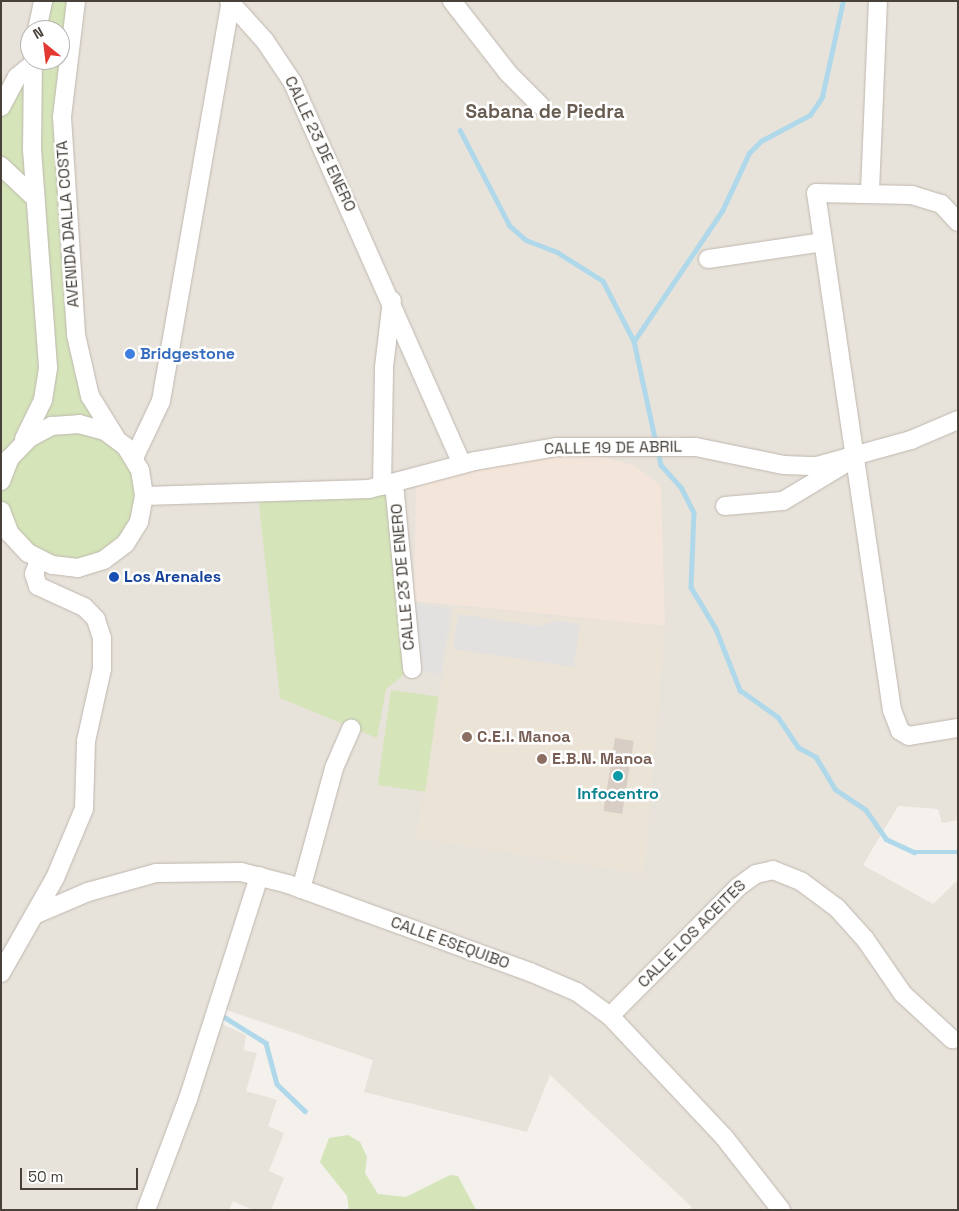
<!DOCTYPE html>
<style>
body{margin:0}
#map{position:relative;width:959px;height:1211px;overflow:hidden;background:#f4f0ec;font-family:"Space Grotesk",sans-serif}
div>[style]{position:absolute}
.residential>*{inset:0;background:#e7e2da}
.commercial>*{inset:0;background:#f3e5da}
.education>*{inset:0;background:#ece3d7}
.green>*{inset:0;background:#d5e4b9;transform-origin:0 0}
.parking>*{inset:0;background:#e3e1df}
.stream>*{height:4.5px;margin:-2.25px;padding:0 2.25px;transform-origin:2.25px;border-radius:2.25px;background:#afd9ea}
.building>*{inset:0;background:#d8cec5;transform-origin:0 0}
.roads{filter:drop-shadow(0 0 1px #bfb7af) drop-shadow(0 0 1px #bfb7af)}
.minor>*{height:18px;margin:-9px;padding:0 9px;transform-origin:9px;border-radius:9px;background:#fff}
.dots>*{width:14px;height:14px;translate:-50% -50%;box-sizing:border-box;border:2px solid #fff;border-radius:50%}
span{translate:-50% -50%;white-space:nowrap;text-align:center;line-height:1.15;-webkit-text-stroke:5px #fff;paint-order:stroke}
.street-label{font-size:16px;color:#48413a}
.shop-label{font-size:16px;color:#366cbe;font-weight:700}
.left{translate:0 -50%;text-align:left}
.transit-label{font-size:16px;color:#164399;font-weight:700}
.education-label{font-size:16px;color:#785e54;font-weight:700}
.culture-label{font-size:16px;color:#0d838f;font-weight:700}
.quarter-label{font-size:19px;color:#695d52;font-weight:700}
.frame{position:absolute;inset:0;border:2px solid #48413a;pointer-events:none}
.north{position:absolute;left:20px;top:20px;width:50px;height:50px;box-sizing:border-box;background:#fff;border:1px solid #b6b3b0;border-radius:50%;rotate:331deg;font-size:14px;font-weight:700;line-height:20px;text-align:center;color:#48413a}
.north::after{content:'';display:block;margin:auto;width:18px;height:22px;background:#e43833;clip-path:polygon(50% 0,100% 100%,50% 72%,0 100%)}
.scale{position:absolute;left:20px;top:1168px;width:118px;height:22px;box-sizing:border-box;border:2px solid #48413a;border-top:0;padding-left:6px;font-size:15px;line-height:18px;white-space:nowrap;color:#48413a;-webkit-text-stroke:4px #fff;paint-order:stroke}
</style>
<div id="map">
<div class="residential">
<div style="clip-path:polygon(1px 1px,43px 1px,30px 30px,30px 60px,1px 107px)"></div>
<div style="clip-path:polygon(76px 1px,958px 1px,958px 820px,942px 823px,938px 809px,898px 806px,863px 865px,933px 904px,958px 880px,958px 1210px,687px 1210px,692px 1207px,550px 1075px,527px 1132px,364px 1092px,373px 1060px,218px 1007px,213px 1020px,246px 1035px,244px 1050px,257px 1053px,246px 1091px,277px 1100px,268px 1126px,284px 1133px,269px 1171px,284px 1178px,271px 1210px,253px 1210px,233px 1201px,229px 1210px,1px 1210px,1px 538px,28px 553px,90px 396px,65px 185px)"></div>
</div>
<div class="commercial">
<div style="clip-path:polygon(588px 453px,634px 465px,661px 486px,665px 626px,414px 601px,416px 479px,508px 457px)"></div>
</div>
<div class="education">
<div style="clip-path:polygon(474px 606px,554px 618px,555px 615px,665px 626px,644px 874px,416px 838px,454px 607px,473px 610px)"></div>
</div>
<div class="green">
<div style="clip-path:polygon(43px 1px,76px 1px,66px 64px,80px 363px,134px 458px,139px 522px,91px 565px,28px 553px,1px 538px,1px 107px,33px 60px,60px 60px,60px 30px,37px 30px)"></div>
<div style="clip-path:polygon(394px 485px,411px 669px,386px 689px,377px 738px,280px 698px,258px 495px)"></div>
<div style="left:391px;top:690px;width:48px;height:96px;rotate:8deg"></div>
<div style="clip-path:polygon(348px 1135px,360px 1142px,367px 1157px,365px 1173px,378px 1194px,406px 1197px,450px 1175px,458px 1176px,476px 1210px,349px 1210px,347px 1196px,320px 1162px,329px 1138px)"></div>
</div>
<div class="parking">
<div style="clip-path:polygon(407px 602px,451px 609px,441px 675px,412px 669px)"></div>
<div style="clip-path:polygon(458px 614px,539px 626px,558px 620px,580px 624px,574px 667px,453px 649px)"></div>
</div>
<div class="stream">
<div style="left:460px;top:130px;width:108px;rotate:62.5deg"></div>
<div style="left:510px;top:226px;width:21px;rotate:41deg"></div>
<div style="left:526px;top:240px;width:33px;rotate:21deg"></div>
<div style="left:557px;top:252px;width:54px;rotate:32.2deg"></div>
<div style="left:603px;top:281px;width:68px;rotate:62.7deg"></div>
<div style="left:634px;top:341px;width:104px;rotate:77.8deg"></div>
<div style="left:634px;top:341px;width:157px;rotate:-55.9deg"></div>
<div style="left:722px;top:211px;width:64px;rotate:-65deg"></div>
<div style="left:749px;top:153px;width:17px;rotate:-45deg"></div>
<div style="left:761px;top:141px;width:55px;rotate:-28deg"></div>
<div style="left:810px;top:115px;width:22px;rotate:-56deg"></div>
<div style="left:822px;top:97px;width:98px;rotate:-77.7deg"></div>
<div style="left:658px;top:450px;width:15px;rotate:79deg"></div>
<div style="left:661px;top:465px;width:30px;rotate:48deg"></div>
<div style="left:681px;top:487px;width:28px;rotate:63deg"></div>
<div style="left:694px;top:512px;width:75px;rotate:92.3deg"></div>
<div style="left:691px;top:587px;width:49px;rotate:59.2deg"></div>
<div style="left:716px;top:629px;width:66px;rotate:68.5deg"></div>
<div style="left:740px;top:690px;width:47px;rotate:35.4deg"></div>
<div style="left:778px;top:717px;width:36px;rotate:56deg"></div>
<div style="left:798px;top:747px;width:21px;rotate:29deg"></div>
<div style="left:816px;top:757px;width:37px;rotate:59deg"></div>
<div style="left:835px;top:789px;width:37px;rotate:34deg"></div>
<div style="left:866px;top:810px;width:35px;rotate:55deg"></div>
<div style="left:886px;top:839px;width:31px;rotate:25deg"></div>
<div style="left:914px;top:852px;width:44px"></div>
<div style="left:221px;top:1015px;width:53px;rotate:31.9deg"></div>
<div style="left:266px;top:1043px;width:42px;rotate:75deg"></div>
<div style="left:277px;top:1084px;width:39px;rotate:44deg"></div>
</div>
<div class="building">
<div style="left:615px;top:738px;width:19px;height:74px;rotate:9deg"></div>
</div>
<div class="roads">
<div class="minor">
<div style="left:76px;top:1px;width:117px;rotate:96.9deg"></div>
<div style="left:62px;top:117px;width:218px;rotate:86.3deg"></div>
<div style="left:76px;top:335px;width:63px;rotate:77.1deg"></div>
<div style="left:90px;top:396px;width:49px;rotate:58.2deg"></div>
<div style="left:229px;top:1px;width:54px;rotate:48deg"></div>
<div style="left:265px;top:41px;width:50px;rotate:56.3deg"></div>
<div style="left:293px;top:83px;width:417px;rotate:66.1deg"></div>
<div style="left:452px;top:1px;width:91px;rotate:52.1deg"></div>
<div style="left:508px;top:73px;width:45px;rotate:45deg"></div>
<div style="left:37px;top:30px;width:30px;rotate:-78deg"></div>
<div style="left:1px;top:107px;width:34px;rotate:-62deg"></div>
<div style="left:17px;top:77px;width:19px;rotate:-39deg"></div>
<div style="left:1px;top:166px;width:47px;rotate:43.3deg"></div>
<div style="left:870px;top:191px;width:190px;rotate:-87.6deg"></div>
<div style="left:958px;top:222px;width:25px;rotate:-133deg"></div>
<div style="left:941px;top:204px;width:30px;rotate:-163deg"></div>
<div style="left:912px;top:195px;width:96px;rotate:-178.8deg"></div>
<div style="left:816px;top:193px;width:523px;rotate:81.64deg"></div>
<div style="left:892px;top:710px;width:22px;rotate:69deg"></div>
<div style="left:900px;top:731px;width:10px;rotate:29deg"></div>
<div style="left:909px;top:736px;width:50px;rotate:-9.3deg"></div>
<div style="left:708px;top:259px;width:116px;rotate:-8.4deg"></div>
<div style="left:24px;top:439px;width:43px;rotate:-64deg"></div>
<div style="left:43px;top:400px;width:33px;rotate:-81deg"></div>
<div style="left:48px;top:367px;width:217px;rotate:-94.2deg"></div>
<div style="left:32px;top:151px;width:91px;rotate:-89.4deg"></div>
<div style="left:134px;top:458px;width:63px;rotate:-64.7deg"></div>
<div style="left:161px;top:401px;width:403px;rotate:-80.1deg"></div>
<div style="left:1px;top:481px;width:25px;rotate:-69deg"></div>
<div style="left:10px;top:458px;width:28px;rotate:-46deg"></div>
<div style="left:29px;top:438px;width:26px;rotate:-28deg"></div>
<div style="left:52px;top:426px;width:27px;rotate:-4deg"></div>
<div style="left:79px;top:424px;width:27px;rotate:15deg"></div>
<div style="left:105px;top:431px;width:26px;rotate:37deg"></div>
<div style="left:126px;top:447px;width:27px;rotate:59deg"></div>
<div style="left:140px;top:470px;width:26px;rotate:81deg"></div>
<div style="left:144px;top:496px;width:26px;rotate:101deg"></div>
<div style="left:139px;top:522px;width:26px;rotate:122deg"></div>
<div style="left:125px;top:544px;width:26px;rotate:143deg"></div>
<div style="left:104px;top:560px;width:27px;rotate:163deg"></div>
<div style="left:78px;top:568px;width:26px;rotate:-173deg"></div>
<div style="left:52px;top:565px;width:27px;rotate:-153deg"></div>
<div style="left:28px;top:553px;width:26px;rotate:-133deg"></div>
<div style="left:10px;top:534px;width:25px;rotate:-111deg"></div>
<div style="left:394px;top:484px;width:186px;rotate:84.4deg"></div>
<div style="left:382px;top:486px;width:119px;rotate:-89deg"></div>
<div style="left:384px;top:367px;width:67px;rotate:-83.2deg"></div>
<div style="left:144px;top:496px;width:225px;rotate:-1.8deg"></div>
<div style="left:369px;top:489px;width:110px;rotate:-14.8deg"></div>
<div style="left:475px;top:461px;width:82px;rotate:-9.8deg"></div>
<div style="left:556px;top:447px;width:140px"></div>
<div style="left:696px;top:447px;width:90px;rotate:11.6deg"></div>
<div style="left:784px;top:465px;width:33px;rotate:2deg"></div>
<div style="left:817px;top:466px;width:98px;rotate:-15.5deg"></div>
<div style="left:911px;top:440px;width:51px;rotate:-23.1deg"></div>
<div style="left:725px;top:506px;width:58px;rotate:-4.9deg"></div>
<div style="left:783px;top:501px;width:76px;rotate:-31deg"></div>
<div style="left:301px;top:889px;width:125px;rotate:-74.7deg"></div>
<div style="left:334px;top:768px;width:43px;rotate:-66.4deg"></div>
<div style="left:34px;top:915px;width:59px;rotate:-23.1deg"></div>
<div style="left:88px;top:892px;width:71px;rotate:-15.6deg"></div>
<div style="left:156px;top:873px;width:85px;rotate:-0.7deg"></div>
<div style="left:241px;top:872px;width:49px;rotate:14.3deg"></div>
<div style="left:288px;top:884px;width:258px;rotate:20deg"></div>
<div style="left:530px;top:972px;width:51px;rotate:23.1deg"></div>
<div style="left:577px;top:992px;width:41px;rotate:36deg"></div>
<div style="left:610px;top:1016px;width:166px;rotate:46.7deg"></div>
<div style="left:724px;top:1137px;width:93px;rotate:52deg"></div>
<div style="left:1px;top:973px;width:109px;rotate:-60.4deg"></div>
<div style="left:55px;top:878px;width:75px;rotate:-67.2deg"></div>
<div style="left:84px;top:809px;width:68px;rotate:-88.3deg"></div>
<div style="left:86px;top:741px;width:74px;rotate:-77.5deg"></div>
<div style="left:102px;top:669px;width:31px;rotate:-90deg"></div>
<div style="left:102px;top:638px;width:20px;rotate:-108deg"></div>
<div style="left:96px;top:619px;width:17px;rotate:-135deg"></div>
<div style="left:84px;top:607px;width:51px;rotate:-155.5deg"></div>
<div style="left:38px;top:586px;width:13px;rotate:-108deg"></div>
<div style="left:34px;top:574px;width:15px;rotate:-70deg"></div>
<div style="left:610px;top:1016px;width:182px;rotate:-45.2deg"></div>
<div style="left:738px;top:887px;width:22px;rotate:-36deg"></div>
<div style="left:756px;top:874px;width:17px;rotate:-13deg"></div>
<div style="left:773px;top:870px;width:31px;rotate:22deg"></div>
<div style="left:802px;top:882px;width:44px;rotate:36.6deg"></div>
<div style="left:837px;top:908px;width:42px;rotate:47.9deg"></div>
<div style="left:865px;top:939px;width:67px;rotate:55.4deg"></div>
<div style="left:903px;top:994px;width:67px;rotate:42.6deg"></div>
<div style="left:146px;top:1210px;width:119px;rotate:-69.3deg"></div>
<div style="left:188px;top:1099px;width:234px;rotate:-72.3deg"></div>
</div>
</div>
<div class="dots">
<div style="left:130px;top:354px;background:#3f7fe0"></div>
<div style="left:114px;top:577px;background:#1a4fb4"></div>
<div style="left:467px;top:737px;background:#8d6e63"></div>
<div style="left:542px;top:759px;background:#8d6e63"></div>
<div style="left:618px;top:776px;background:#0f9aa8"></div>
</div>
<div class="street-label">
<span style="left:320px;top:144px;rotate:65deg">CALLE 23 DE ENERO</span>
<span style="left:68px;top:224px;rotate:-94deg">AVENIDA DALLA COSTA</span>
<span style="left:613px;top:448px;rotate:-1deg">CALLE 19 DE ABRIL</span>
<span style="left:403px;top:577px;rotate:-95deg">CALLE 23 DE ENERO</span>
<span style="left:692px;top:934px;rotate:-45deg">CALLE LOS ACEITES</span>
<span style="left:450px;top:943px;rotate:20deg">CALLE ESEQUIBO</span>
</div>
<div class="shop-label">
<span class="left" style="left:140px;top:354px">Bridgestone</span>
</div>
<div class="transit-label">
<span class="left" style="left:124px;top:577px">Los Arenales</span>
</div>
<div class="education-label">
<span class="left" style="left:477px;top:737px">C.E.I. Manoa</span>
<span class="left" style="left:552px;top:759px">E.B.N. Manoa</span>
</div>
<div class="culture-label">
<span style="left:618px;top:794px">Infocentro</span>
</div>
<div class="quarter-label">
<span style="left:545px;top:112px">Sabana de Piedra</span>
</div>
<div class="frame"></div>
<div class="north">N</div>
<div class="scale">50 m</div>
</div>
